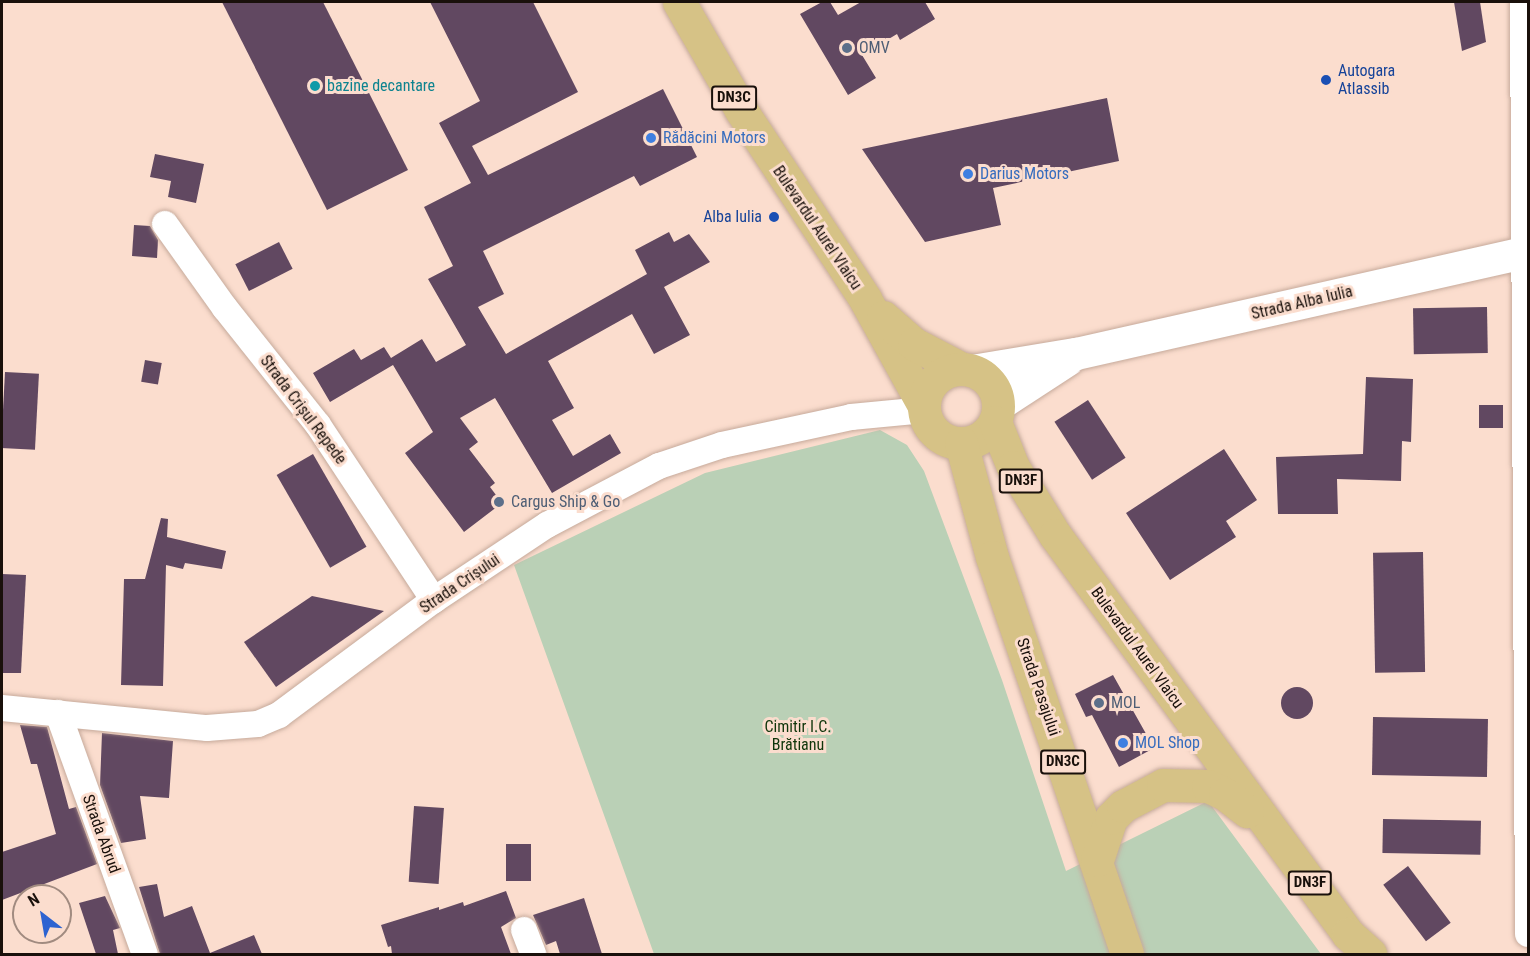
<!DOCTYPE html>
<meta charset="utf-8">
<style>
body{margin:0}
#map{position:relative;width:1530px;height:956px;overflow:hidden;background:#fbddce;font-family:"Roboto Condensed",sans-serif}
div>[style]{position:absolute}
.green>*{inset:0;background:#bad0b6}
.building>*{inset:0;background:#614861;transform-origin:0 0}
.round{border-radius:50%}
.roads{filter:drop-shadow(0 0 2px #c6aa9b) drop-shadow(0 0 2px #c6aa9b)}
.minor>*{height:26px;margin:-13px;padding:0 13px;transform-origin:13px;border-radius:13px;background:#fff}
.tertiary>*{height:32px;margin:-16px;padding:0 16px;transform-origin:16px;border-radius:16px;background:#fff}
.primary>*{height:33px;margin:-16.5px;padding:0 16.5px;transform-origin:16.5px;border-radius:16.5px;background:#d6c286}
.primary>.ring{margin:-16.5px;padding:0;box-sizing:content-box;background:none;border:33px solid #d6c286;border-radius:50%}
.dots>*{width:16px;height:16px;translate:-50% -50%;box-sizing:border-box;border:3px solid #fbddce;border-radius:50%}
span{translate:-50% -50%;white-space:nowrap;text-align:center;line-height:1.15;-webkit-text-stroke:6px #fbddce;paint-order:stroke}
.shield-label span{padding:2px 4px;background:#fbddce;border:2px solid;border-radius:4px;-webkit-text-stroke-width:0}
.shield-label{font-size:15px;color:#19100b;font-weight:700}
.service-label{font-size:16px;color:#4e5e75}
.left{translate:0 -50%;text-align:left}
.transit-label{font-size:16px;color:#164399}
.right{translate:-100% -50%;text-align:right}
.culture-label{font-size:16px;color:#0d838f}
.shop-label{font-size:16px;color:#366cbe}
.street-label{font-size:16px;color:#19100b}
.park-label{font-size:16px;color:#0f350a}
.frame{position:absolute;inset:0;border:3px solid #19100b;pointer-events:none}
.north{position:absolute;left:12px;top:884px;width:60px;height:60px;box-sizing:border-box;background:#fbddce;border:2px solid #a18b80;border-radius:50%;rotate:329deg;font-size:16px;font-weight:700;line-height:24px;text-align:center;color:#19100b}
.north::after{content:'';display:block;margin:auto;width:21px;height:27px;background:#2d63d1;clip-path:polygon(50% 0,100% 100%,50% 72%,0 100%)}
</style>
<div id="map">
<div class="green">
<div style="clip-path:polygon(880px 430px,907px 445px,924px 471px,1002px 680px,1066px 871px,1208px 801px,1321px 954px,654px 954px,514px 565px,705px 473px)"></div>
</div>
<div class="building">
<div style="clip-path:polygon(222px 2px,323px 2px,408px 170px,327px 210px)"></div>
<div style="clip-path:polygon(430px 2px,533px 2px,578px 92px,472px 146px,488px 175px,663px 89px,697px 157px,640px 186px,634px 176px,483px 251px,504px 294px,478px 307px,506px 354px,647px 274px,635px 250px,669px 232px,674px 242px,689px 234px,710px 262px,664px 287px,690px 335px,654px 354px,632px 314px,548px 361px,574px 408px,552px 420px,573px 456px,610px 434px,621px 453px,552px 493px,495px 398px,460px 418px,478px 442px,469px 449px,495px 483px,490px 487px,502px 503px,464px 532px,405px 453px,433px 432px,393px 365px,330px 402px,313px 373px,354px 349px,361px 360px,384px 347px,391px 358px,422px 339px,436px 362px,466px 345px,428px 279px,453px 266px,424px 207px,471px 183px,439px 123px,480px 101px)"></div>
<div style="clip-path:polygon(822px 2px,830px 2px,838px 15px,861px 2px,925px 2px,935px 19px,900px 40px,897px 34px,862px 55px,876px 78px,848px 95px,800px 14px)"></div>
<div style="clip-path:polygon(1454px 2px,1480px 2px,1486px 42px,1462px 51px)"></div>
<div style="clip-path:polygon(1107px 98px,1119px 161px,993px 188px,1001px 225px,925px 242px,862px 149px)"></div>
<div style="clip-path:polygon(155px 154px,204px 164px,196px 203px,168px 197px,171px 181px,150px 177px)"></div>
<div style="clip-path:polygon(134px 225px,150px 226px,158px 240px,157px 258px,132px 256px)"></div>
<div style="left:279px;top:242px;width:30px;height:49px;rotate:63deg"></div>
<div style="left:1487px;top:307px;width:46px;height:74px;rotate:89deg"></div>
<div style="left:145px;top:360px;width:17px;height:22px;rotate:10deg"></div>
<div style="left:5px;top:372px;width:34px;height:76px;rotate:3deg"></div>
<div style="clip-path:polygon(1366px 377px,1413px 379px,1411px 442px,1402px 441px,1401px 481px,1337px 479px,1338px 514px,1278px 514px,1276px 457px,1363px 454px)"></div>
<div style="left:1088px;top:400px;width:69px;height:40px;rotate:57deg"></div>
<div style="left:1479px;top:405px;width:24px;height:23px"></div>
<div style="clip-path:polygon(1224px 449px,1257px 500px,1226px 521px,1236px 537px,1170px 580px,1126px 513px)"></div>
<div style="left:313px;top:454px;width:107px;height:42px;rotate:60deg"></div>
<div style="clip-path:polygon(161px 518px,168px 519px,167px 537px,226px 551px,222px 569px,185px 563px,183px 569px,166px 565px,163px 686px,121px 685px,124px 579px,145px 579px)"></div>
<div style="left:1423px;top:552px;width:120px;height:50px;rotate:89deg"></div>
<div style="clip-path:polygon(2px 574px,26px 575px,21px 673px,2px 673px)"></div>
<div style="clip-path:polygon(312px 596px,384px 611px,276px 687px,244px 642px)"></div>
<div style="clip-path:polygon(1113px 675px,1154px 748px,1119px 767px,1092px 715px,1086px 717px,1075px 694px)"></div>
<div class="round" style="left:1281px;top:687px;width:32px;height:32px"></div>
<div style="left:1373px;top:717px;width:115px;height:58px;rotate:1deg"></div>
<div style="clip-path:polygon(20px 725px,47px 727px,69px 809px,76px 807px,97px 864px,2px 900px,2px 852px,56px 834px,37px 764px,31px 764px)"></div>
<div style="clip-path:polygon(102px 733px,173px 741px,169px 798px,140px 796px,146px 839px,121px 843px,100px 785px)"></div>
<div style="left:414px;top:806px;width:30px;height:76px;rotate:4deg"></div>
<div style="left:1383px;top:819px;width:98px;height:34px;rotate:1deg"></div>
<div style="left:531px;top:844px;width:37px;height:25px;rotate:90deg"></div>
<div style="left:1408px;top:866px;width:71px;height:31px;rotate:53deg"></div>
<div style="clip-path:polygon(157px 884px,164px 917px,192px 906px,210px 953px,254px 935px,262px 954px,160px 954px,139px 887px)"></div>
<div style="clip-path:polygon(506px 891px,516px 918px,501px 927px,511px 954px,392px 954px,391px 946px,388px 947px,381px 925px,439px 907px,439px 910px,463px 902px,464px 906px)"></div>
<div style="clip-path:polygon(105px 896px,120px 928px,113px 930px,118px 954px,96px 954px,79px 903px)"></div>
<div style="clip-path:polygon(584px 898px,602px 954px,560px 954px,556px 941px,546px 945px,533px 915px)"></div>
</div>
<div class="roads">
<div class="minor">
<div style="left:1523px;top:2px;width:932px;rotate:89.69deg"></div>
<div style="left:165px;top:224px;width:103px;rotate:54.5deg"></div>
<div style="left:225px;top:308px;width:149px;rotate:51.5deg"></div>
<div style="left:318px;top:425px;width:210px;rotate:56.5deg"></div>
<div style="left:2px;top:708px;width:206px;rotate:5.6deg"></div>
<div style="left:207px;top:728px;width:51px;rotate:-4.5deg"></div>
<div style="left:258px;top:724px;width:23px;rotate:-23deg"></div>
<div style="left:279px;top:715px;width:193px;rotate:-36.6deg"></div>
<div style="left:434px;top:600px;width:136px;rotate:-33.6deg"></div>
<div style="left:547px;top:525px;width:127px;rotate:-27.8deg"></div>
<div style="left:659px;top:466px;width:66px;rotate:-18.4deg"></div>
<div style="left:722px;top:445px;width:132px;rotate:-12.2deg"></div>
<div style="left:851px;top:417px;width:74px;rotate:-5.4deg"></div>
<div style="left:58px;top:713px;width:256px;rotate:70.2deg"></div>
<div style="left:524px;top:930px;width:26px;rotate:69deg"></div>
</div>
<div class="tertiary">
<div style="left:973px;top:371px;width:104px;rotate:-9.4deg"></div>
<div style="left:1076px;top:354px;width:463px;rotate:-12.7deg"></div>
<div style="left:999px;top:405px;width:82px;rotate:-33.1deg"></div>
</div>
<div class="primary">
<div style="left:679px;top:2px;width:125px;rotate:60.1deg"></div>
<div style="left:741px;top:110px;width:226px;rotate:56.7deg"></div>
<div style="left:865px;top:299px;width:122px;rotate:61.1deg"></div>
<div style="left:883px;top:317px;width:41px;rotate:41.1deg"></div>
<div style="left:914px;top:344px;width:54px;rotate:27.5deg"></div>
<div class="ring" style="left:924px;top:369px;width:41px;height:41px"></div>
<div style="left:995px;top:422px;width:48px;rotate:68.2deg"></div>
<div style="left:1013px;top:467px;width:80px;rotate:58.3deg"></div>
<div style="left:1055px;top:535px;width:495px;rotate:53.7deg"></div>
<div style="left:1348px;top:934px;width:30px;rotate:42deg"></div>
<div style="left:961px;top:443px;width:118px;rotate:74.8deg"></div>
<div style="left:992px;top:557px;width:419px;rotate:71.2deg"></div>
<div style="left:1097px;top:860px;width:44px;rotate:-71.6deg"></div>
<div style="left:1111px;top:818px;width:17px;rotate:-45deg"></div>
<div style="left:1123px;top:806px;width:45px;rotate:-27.7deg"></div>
<div style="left:1163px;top:785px;width:45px;rotate:1.3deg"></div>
<div style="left:1208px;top:786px;width:19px;rotate:25deg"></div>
<div style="left:1225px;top:794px;width:28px;rotate:38deg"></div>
</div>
</div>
<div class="dots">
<div style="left:847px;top:48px;background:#5c6f8a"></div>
<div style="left:1326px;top:80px;background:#1a4fb4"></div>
<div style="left:315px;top:86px;background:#0f9aa8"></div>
<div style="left:651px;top:138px;background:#3f7fe0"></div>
<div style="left:968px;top:174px;background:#3f7fe0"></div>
<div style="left:774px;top:217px;background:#1a4fb4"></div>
<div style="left:499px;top:502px;background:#5c6f8a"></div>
<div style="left:1099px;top:703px;background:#5c6f8a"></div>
<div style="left:1123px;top:743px;background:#3f7fe0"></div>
</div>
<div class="shield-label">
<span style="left:734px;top:98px">DN3C</span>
<span style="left:1021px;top:481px">DN3F</span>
<span style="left:1063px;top:762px">DN3C</span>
<span style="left:1310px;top:883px">DN3F</span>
</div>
<div class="service-label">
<span class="left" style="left:859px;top:48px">OMV</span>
<span class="left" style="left:511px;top:502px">Cargus Ship &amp; Go</span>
<span class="left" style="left:1111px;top:703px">MOL</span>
</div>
<div class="transit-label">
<span class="left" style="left:1338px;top:80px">Autogara<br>Atlassib</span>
<span class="right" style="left:762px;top:217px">Alba Iulia</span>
</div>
<div class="culture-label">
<span class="left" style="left:327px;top:86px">bazine decantare</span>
</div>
<div class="shop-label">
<span class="left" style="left:663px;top:138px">Rădăcini Motors</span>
<span class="left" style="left:980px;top:174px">Darius Motors</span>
<span class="left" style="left:1135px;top:743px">MOL Shop</span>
</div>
<div class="street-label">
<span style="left:817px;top:228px;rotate:56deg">Bulevardul Aurel Vlaicu</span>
<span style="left:1302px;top:303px;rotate:-13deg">Strada Alba Iulia</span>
<span style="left:303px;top:410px;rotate:53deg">Strada Crișul Repede</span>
<span style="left:460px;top:584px;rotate:-34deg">Strada Crișului</span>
<span style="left:1137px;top:648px;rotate:54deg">Bulevardul Aurel Vlaicu</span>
<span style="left:1038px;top:687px;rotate:71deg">Strada Pasajului</span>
<span style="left:101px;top:834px;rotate:70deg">Strada Abrud</span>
</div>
<div class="park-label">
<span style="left:798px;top:736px">Cimitir I.C.<br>Brătianu</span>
</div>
<div class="frame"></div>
<div class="north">N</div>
</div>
